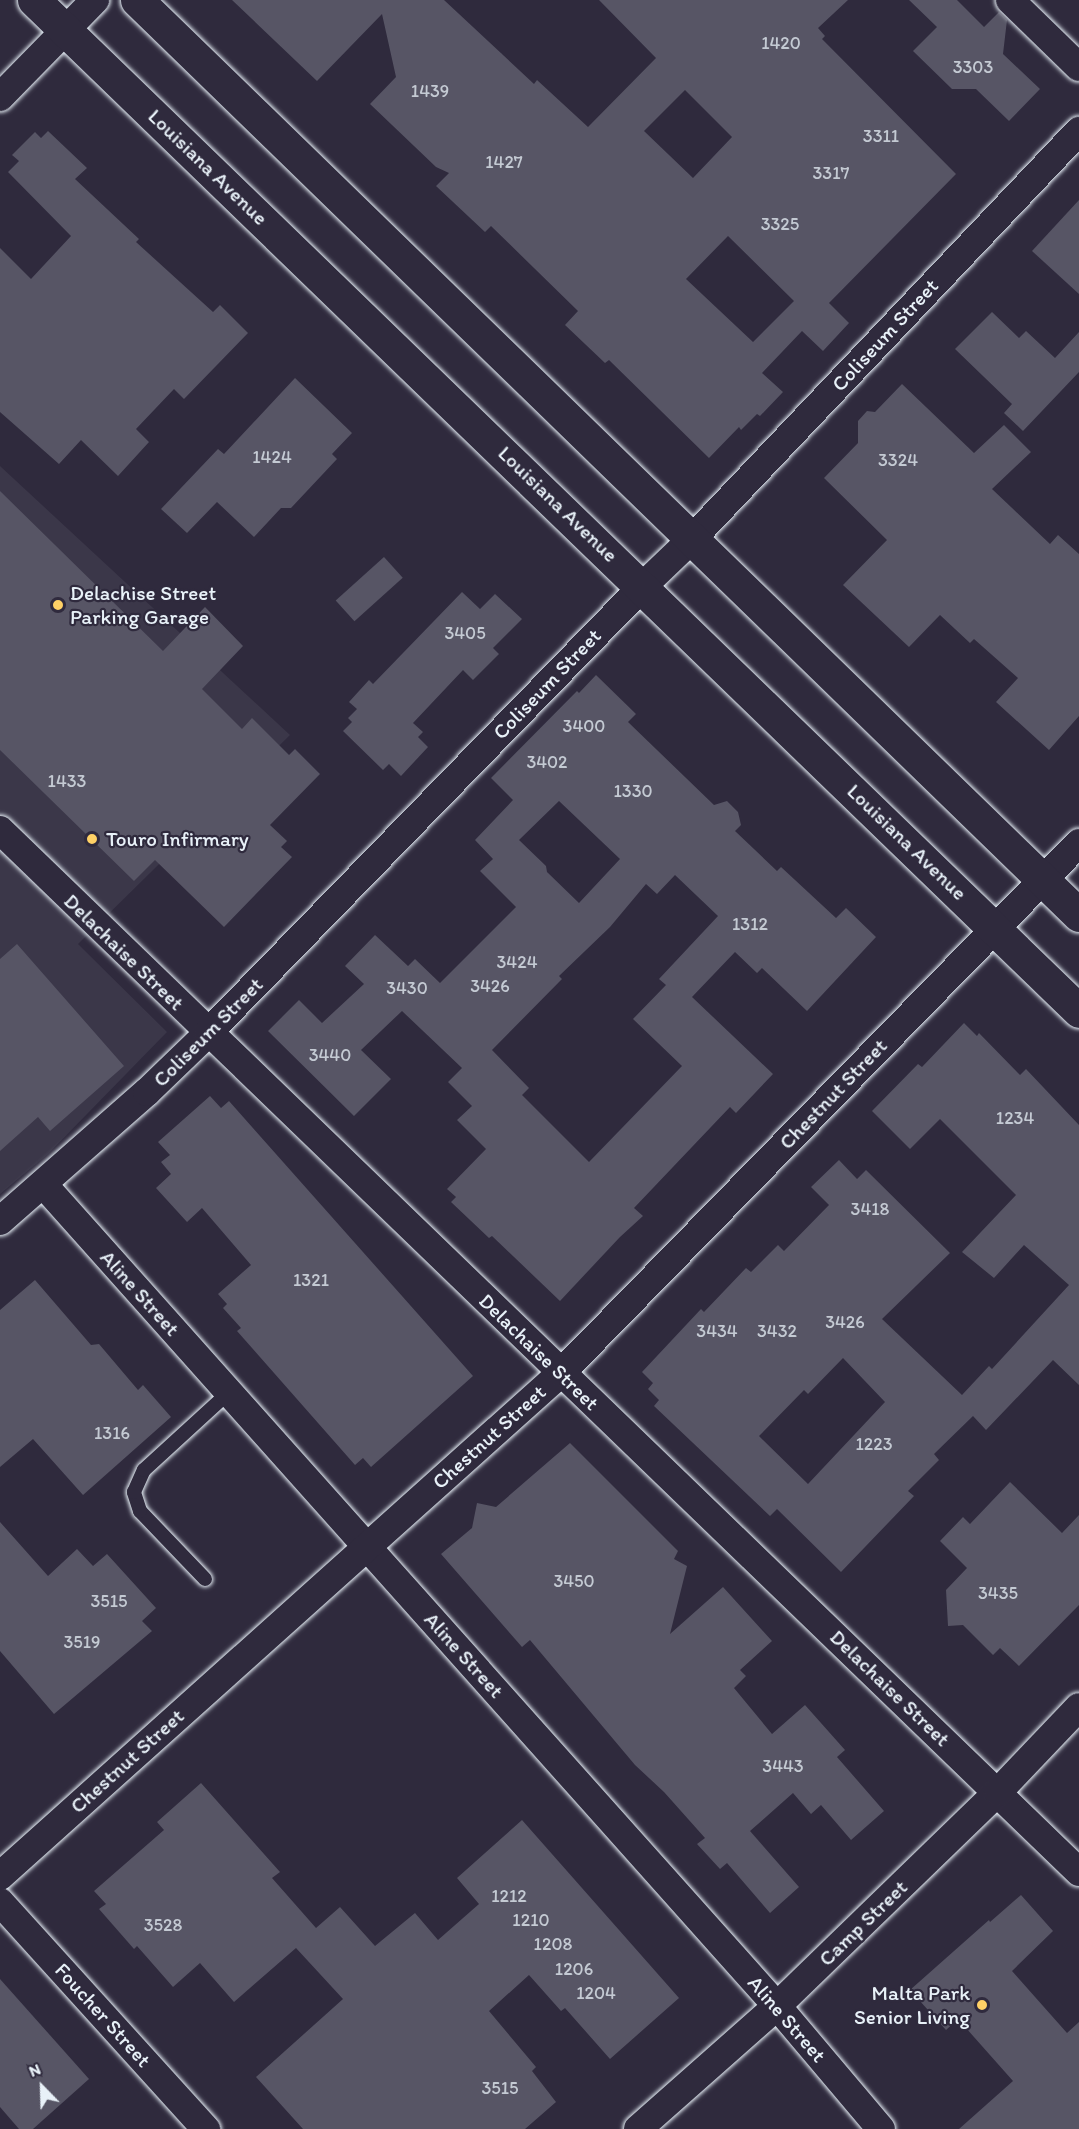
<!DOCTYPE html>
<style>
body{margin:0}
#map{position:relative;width:1079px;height:2129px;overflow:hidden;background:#2f2a3d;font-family:Itim,sans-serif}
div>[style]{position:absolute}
.built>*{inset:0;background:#3b3749}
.building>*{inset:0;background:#575565;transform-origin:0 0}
.roads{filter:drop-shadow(0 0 2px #e8f1f8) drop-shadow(0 0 2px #e8f1f8)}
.service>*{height:14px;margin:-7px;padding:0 7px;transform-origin:7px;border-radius:7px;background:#2f2a3d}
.minor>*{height:28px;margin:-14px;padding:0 14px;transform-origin:14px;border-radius:14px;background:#2f2a3d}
.tertiary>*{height:33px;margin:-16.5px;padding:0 16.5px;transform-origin:16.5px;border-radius:16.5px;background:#2f2a3d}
.dots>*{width:16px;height:16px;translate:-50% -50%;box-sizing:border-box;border:3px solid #2f2a3d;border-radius:50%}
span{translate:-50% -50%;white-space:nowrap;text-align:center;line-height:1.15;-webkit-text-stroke:4.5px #2f2a3d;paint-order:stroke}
.number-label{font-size:18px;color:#c4cad3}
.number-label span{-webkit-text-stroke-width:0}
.street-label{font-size:21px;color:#e8f1f8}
.poi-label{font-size:21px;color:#e8f1f8}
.left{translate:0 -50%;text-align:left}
.right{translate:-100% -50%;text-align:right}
.north{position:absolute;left:12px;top:2057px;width:60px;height:60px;-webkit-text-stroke:4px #2f2a3d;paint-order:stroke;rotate:337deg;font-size:16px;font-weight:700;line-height:24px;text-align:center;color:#e8f1f8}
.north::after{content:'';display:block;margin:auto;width:21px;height:27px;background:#e8f1f8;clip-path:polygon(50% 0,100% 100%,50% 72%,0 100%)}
</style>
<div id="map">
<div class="built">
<div style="clip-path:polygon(0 466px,290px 735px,78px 944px,167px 1032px,48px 1154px,0 1194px)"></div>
</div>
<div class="building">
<div style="clip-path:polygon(evenodd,232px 0,444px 0,534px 84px,537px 80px,588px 127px,656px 58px,599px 0,848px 0,818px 28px,825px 36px,822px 39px,956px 174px,829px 303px,849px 323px,823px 351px,802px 331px,762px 373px,783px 392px,760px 416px,757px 414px,741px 430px,739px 427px,709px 458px,609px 360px,605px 363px,565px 325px,578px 311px,491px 226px,485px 232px,436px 186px,449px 173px,436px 167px,370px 104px,396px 77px,382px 14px,317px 81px,232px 0,685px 90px,732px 137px,693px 178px,644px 131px,685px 90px,232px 0,728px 236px,794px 301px,753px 342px,686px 279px,728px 236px)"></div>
<div style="clip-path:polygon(909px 0,957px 0,984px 27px,999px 12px,1007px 20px,1003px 54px,1040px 89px,1009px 121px,976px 89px,952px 89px,913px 51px,937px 27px)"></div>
<div style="clip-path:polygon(48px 131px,87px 168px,75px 179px,139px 239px,136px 242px,213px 312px,220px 305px,248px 333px,184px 399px,174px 389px,136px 429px,149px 442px,118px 476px,81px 440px,59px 464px,0 412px,0 248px,31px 279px,71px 236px,8px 172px,19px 161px,12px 155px,35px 132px,41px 138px)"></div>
<div style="clip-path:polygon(1079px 200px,1079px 294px,1032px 251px)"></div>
<div style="clip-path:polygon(992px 312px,1019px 338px,1026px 331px,1055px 358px,1079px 332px,1079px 372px,1023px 431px,1004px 413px,1012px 404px,955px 349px)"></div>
<div style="clip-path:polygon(295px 378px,352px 433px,332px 454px,337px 459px,291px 508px,281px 508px,254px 537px,217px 502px,187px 533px,161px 509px,218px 449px,224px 454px)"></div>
<div style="clip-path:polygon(902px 384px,974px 453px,1004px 425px,1031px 452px,992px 489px,1050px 544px,1058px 535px,1079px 554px,1079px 716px,1049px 750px,996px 702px,1018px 678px,974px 639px,970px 643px,940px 615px,909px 647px,843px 585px,887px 540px,824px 478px,858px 443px,858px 421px,867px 411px,875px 412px)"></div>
<div style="clip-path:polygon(0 491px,163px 651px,205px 607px,243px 646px,202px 689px,242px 729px,252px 718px,289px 755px,295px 749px,320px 774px,270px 825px,287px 841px,281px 847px,292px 857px,224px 927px,155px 860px,134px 881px,0 750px)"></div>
<div style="left:384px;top:557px;width:28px;height:65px;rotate:48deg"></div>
<div style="clip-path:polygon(462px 592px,480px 609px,495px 594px,522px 619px,493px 648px,499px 654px,473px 680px,463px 670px,413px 723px,423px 732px,418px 737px,428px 747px,401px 776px,389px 764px,383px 770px,343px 731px,352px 722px,348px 718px,357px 709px,349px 702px,369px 680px,373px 684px)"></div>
<div style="clip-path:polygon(evenodd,596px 675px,636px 714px,628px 722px,714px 805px,727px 801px,738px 812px,741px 825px,735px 831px,777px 871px,781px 867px,836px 918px,846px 908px,876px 937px,807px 1011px,762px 968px,757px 973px,735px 952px,692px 997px,773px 1074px,736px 1113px,730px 1107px,634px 1208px,643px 1216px,620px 1237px,560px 1301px,492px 1236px,489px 1238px,451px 1202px,456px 1197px,447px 1189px,486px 1149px,457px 1120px,472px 1106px,448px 1082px,462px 1068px,402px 1011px,361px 1050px,391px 1079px,354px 1116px,268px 1031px,299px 1000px,322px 1023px,364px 984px,345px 966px,375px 935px,408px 966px,415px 959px,440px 983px,516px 907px,480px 871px,493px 859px,475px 840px,513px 800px,491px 778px,577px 691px,579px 693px,596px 675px,559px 801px,620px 859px,579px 903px,547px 872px,546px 866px,519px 840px,559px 801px,596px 675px,675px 875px,718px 916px,659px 979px,666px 985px,633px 1019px,682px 1066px,589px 1162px,522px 1095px,529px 1088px,492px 1050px,562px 979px,559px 976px,610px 927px,646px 884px,657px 894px,675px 875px)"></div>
<div style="clip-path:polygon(17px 944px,124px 1066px,50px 1131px,38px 1117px,0 1151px,0 959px)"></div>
<div style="clip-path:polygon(evenodd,964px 1023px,977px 1036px,979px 1033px,1020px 1075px,1026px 1069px,1079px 1125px,1079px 1385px,1053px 1360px,986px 1430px,973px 1416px,934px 1454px,939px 1460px,908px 1491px,914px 1496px,841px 1572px,777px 1509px,770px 1516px,654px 1406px,659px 1400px,648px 1389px,653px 1383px,642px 1372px,701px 1309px,704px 1312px,746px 1268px,751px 1272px,778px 1245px,784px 1251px,829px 1205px,811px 1187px,839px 1160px,857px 1179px,866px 1170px,950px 1253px,882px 1319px,962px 1395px,989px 1366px,992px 1369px,1069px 1285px,1024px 1245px,994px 1278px,962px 1252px,1016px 1195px,940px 1119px,910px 1149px,872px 1111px,918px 1064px,922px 1067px,964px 1023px,843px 1358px,885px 1402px,808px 1484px,759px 1436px,804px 1390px,808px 1394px,843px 1358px)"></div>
<div style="clip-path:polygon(210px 1096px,221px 1108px,229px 1101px,473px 1376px,371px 1467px,363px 1458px,355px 1465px,237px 1331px,241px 1328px,223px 1308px,227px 1304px,218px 1294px,251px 1265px,202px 1208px,187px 1222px,156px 1188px,171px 1174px,161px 1162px,170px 1155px,158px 1142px)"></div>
<div style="clip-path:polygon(35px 1280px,91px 1345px,99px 1344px,138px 1390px,143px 1385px,171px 1417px,83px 1495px,33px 1439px,0 1467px,0 1310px)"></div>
<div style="clip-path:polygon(570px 1443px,678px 1551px,674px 1559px,687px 1566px,670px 1634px,723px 1587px,772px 1641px,740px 1670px,746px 1676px,734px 1688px,772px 1734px,805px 1705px,845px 1750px,837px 1757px,884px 1811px,851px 1840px,821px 1805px,811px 1814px,793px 1793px,750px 1831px,799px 1887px,770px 1913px,727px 1863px,720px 1869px,697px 1844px,705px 1838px,664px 1792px,635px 1765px,530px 1640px,522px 1647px,441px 1554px,472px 1528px,477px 1503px,496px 1507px)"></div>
<div style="clip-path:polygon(1010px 1482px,1062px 1533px,1079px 1515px,1079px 1605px,1019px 1666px,1000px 1648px,993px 1655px,963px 1625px,948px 1626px,946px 1590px,967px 1568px,940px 1541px,963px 1517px,970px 1524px)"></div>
<div style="clip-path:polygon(0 1522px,48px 1576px,77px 1549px,93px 1566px,107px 1554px,156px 1608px,142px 1621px,152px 1631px,54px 1714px,0 1651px)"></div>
<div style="clip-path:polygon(201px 1783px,280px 1872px,272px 1878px,316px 1928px,340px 1907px,375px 1946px,415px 1913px,438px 1940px,479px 1904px,457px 1878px,522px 1820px,679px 1998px,610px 2059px,565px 2008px,561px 2011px,529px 1975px,489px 2011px,536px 2067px,532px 2071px,556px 2102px,525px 2129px,303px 2129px,256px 2077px,343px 1999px,296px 1948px,234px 2002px,200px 1963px,173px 1987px,137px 1946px,134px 1949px,99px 1909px,106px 1904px,94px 1891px,164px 1830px,157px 1822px)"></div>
<div style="clip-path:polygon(1021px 1895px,1053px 1931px,1012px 1971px,1067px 2033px,1079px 2022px,1079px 2129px,959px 2129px,1013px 2081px,958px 2019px,946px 2030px,910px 1990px,989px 1920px,990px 1922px)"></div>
<div style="clip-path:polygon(0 1979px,89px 2079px,33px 2129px,19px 2129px,0 2107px)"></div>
</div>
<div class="roads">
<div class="service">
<div style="left:205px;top:1579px;width:94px;rotate:-133.7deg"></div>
<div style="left:140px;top:1511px;width:20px;rotate:-108deg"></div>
<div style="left:134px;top:1492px;width:24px;rotate:-66deg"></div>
<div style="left:144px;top:1470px;width:115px;rotate:-42.5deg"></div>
</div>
<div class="minor">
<div style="left:1010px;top:0;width:96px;rotate:44.2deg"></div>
<div style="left:0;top:97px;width:136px;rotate:-45.6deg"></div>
<div style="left:0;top:830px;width:1500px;rotate:44deg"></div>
<div style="left:43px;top:1184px;width:1102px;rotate:48.24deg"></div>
<div style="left:777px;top:2006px;width:161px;rotate:49.8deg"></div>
<div style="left:0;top:1221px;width:196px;rotate:-41.3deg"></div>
<div style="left:147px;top:1092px;width:85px;rotate:-44deg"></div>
<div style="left:208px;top:1033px;width:624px;rotate:-45.78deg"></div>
<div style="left:643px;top:586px;width:66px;rotate:-43.8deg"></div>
<div style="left:691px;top:540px;width:564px;rotate:-46.51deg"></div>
<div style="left:0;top:1876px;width:753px;rotate:-41.88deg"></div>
<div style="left:561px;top:1373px;width:741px;rotate:-45.66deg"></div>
<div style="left:0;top:1902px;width:307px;rotate:47.8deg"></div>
<div style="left:638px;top:2129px;width:186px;rotate:-41.5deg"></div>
<div style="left:777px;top:2006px;width:308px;rotate:-44.1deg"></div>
<div style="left:998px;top:1792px;width:117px;rotate:-46.4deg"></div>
</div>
<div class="tertiary">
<div style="left:34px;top:0;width:1454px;rotate:44.05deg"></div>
<div style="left:137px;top:0;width:1313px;rotate:44.17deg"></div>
</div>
</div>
<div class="dots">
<div style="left:58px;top:605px;background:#ffd166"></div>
<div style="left:92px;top:839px;background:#ffd166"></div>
<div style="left:982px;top:2005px;background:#ffd166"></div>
</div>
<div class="number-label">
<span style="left:781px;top:43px">1420</span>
<span style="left:973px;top:67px">3303</span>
<span style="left:430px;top:91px">1439</span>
<span style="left:881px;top:136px">3311</span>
<span style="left:504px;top:162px">1427</span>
<span style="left:831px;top:173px">3317</span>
<span style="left:780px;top:224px">3325</span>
<span style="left:272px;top:457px">1424</span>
<span style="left:898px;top:460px">3324</span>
<span style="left:465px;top:633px">3405</span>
<span style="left:584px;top:726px">3400</span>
<span style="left:547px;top:762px">3402</span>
<span style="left:67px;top:781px">1433</span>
<span style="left:633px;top:791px">1330</span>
<span style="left:750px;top:924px">1312</span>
<span style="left:517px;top:962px">3424</span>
<span style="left:490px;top:986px">3426</span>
<span style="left:407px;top:988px">3430</span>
<span style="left:330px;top:1055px">3440</span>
<span style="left:1015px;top:1118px">1234</span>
<span style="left:870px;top:1209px">3418</span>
<span style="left:311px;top:1280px">1321</span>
<span style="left:845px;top:1322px">3426</span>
<span style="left:717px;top:1331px">3434</span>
<span style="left:777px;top:1331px">3432</span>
<span style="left:112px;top:1433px">1316</span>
<span style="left:874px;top:1444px">1223</span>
<span style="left:574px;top:1581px">3450</span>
<span style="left:998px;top:1593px">3435</span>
<span style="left:109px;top:1601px">3515</span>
<span style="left:82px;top:1642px">3519</span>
<span style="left:783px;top:1766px">3443</span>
<span style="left:509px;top:1896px">1212</span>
<span style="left:531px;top:1920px">1210</span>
<span style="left:163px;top:1925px">3528</span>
<span style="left:553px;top:1944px">1208</span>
<span style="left:574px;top:1969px">1206</span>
<span style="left:596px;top:1993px">1204</span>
<span style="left:500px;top:2088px">3515</span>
</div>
<div class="street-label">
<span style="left:208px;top:167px;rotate:44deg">Louisiana Avenue</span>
<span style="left:885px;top:335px;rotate:-47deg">Coliseum Street</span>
<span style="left:558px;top:504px;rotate:44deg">Louisiana Avenue</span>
<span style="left:547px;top:684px;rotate:-46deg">Coliseum Street</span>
<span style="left:907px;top:842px;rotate:44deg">Louisiana Avenue</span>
<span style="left:124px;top:952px;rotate:44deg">Delachaise Street</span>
<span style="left:208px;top:1032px;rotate:-45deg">Coliseum Street</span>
<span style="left:833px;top:1094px;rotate:-46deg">Chestnut Street</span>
<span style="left:140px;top:1293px;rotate:48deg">Aline Street</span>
<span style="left:539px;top:1352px;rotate:44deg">Delachaise Street</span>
<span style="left:489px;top:1437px;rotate:-42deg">Chestnut Street</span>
<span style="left:464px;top:1655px;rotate:48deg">Aline Street</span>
<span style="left:890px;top:1688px;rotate:44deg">Delachaise Street</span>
<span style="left:127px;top:1761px;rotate:-42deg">Chestnut Street</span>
<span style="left:863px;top:1923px;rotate:-44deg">Camp Street</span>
<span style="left:103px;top:2015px;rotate:48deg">Foucher Street</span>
<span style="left:787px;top:2019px;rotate:49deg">Aline Street</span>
</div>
<div class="poi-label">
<span class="left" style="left:70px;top:605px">Delachise Street<br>Parking Garage</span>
<span class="left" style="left:106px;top:839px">Touro Infirmary</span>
<span class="right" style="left:970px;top:2005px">Malta Park<br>Senior Living</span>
</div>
<div class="north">N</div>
</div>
